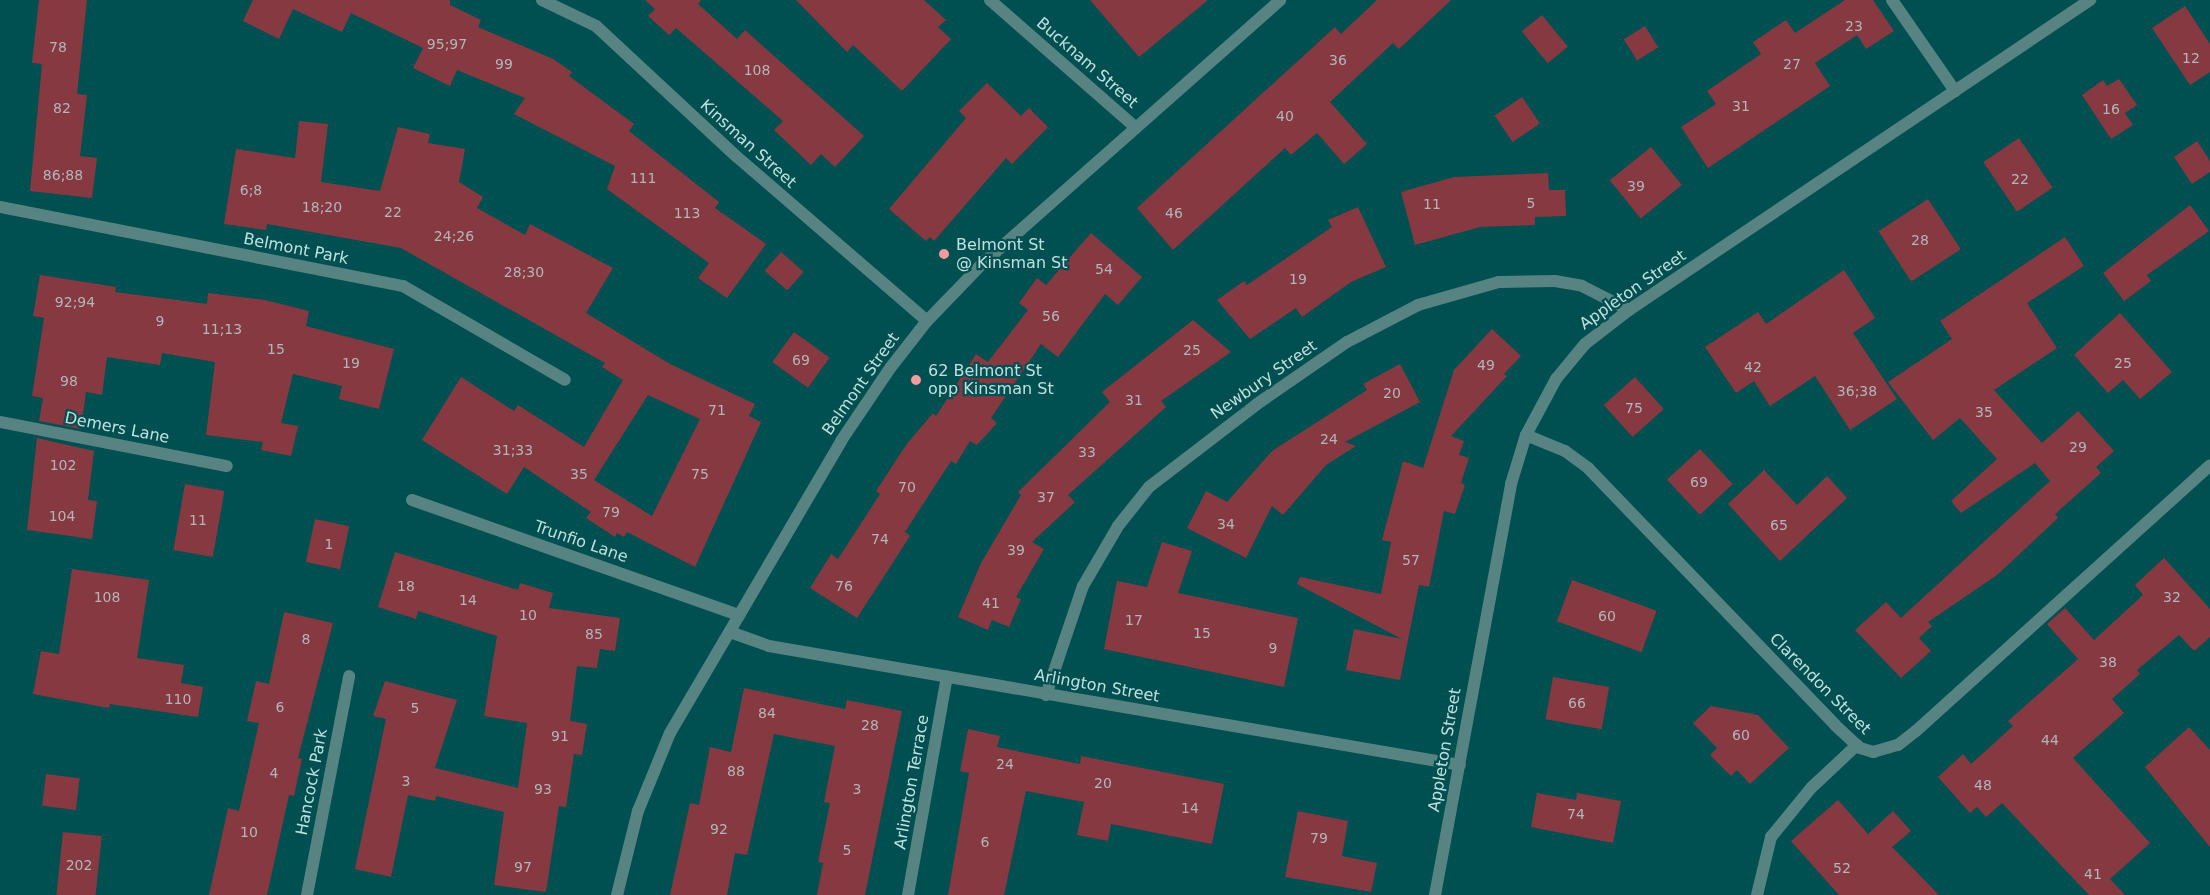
<!DOCTYPE html>
<style>
body{margin:0}
#map{position:relative;width:2210px;height:895px;overflow:hidden;background:#004f51;font-family:"DejaVu Sans",sans-serif}
div>[style]{position:absolute}
.building>*{inset:0;background:#873941;transform-origin:0 0}
.minor>*{height:12px;margin:-6px;padding:0 6px;transform-origin:6px;border-radius:6px;background:#578383}
.tertiary>*{height:12px;margin:-6px;padding:0 6px;transform-origin:6px;border-radius:6px;background:#578383}
.dots>*{width:16px;height:16px;translate:-50% -50%;box-sizing:border-box;border:3px solid #004f51;border-radius:50%}
span{translate:-50% -50%;white-space:nowrap;text-align:center;line-height:1.15;-webkit-text-stroke:4.5px #004f51;paint-order:stroke}
.number-label{font-size:14px;color:#b2b6b8}
.number-label span{-webkit-text-stroke-width:0}
.street-label{font-size:16px;color:#c0e0e0}
.poi-label{font-size:16px;color:#c0e0e0}
.left{translate:0 -50%;text-align:left}
</style>
<div id="map">
<div class="building">
<div style="clip-path:polygon(39px 0,87px 0,77px 94px,87px 95px,80px 156px,97px 158px,92px 198px,30px 191px,42px 64px,32px 63px)"></div>
<div style="clip-path:polygon(253px 0,450px 0,450px 5px,481px 20px,478px 27px,553px 59px,572px 72px,569px 76px,634px 124px,629px 131px,719px 202px,715px 208px,766px 244px,727px 298px,698px 278px,709px 263px,607px 189px,615px 166px,514px 114px,525px 98px,457px 70px,450px 86px,413px 68px,423px 48px,351px 13px,342px 32px,293px 9px,279px 39px,243px 21px)"></div>
<div style="clip-path:polygon(645px 0,701px 0,698px 4px,737px 39px,745px 30px,864px 136px,835px 167px,821px 154px,811px 165px,774px 130px,783px 121px,676px 28px,669px 35px,648px 16px,655px 9px)"></div>
<div style="clip-path:polygon(796px 0,924px 0,946px 20px,938px 27px,951px 39px,902px 91px,853px 45px,847px 52px)"></div>
<div style="clip-path:polygon(1090px 0,1208px 0,1139px 57px)"></div>
<div style="clip-path:polygon(1377px 0,1451px 0,1399px 49px,1393px 43px,1330px 102px,1367px 144px,1344px 164px,1317px 133px,1291px 155px,1285px 148px,1173px 250px,1137px 208px,1335px 27px,1341px 34px)"></div>
<div style="clip-path:polygon(1845px 0,1873px 0,1894px 31px,1866px 49px,1857px 35px,1815px 63px,1830px 86px,1708px 168px,1681px 127px,1716px 104px,1707px 91px,1761px 54px,1753px 42px,1786px 20px,1795px 33px)"></div>
<div style="clip-path:polygon(2185px 6px,2210px 44px,2210px 72px,2190px 85px,2152px 28px)"></div>
<div style="left:1542px;top:15px;width:41px;height:26px;rotate:51deg"></div>
<div style="left:1645px;top:26px;width:25px;height:25px;rotate:58deg"></div>
<div style="clip-path:polygon(2119px 79px,2137px 105px,2125px 113px,2133px 125px,2111px 139px,2082px 95px,2103px 80px,2107px 86px)"></div>
<div style="clip-path:polygon(987px 83px,1021px 116px,1029px 108px,1048px 127px,1012px 164px,1006px 158px,934px 241px,930px 237px,926px 241px,889px 209px,966px 118px,959px 111px)"></div>
<div style="left:1522px;top:97px;width:32px;height:33px;rotate:56deg"></div>
<div style="clip-path:polygon(evenodd,299px 121px,328px 124px,321px 182px,380px 191px,398px 127px,430px 134px,428px 143px,465px 149px,459px 182px,483px 197px,477px 208px,525px 235px,530px 224px,613px 268px,586px 313px,670px 364px,755px 404px,749px 416px,761px 422px,695px 567px,627px 532px,624px 537px,617px 533px,615px 537px,586px 518px,591px 512px,524px 467px,507px 494px,422px 440px,461px 377px,514px 411px,518px 405px,584px 447px,623px 380px,602px 367px,605px 363px,401px 248px,267px 224px,266px 230px,224px 224px,236px 149px,295px 158px,299px 121px,648px 395px,700px 419px,652px 516px,594px 480px,648px 395px)"></div>
<div style="left:2019px;top:138px;width:60px;height:43px;rotate:56deg"></div>
<div style="clip-path:polygon(2197px 141px,2210px 161px,2210px 172px,2192px 184px,2174px 157px)"></div>
<div style="left:1651px;top:147px;width:49px;height:53px;rotate:51deg"></div>
<div style="clip-path:polygon(1548px 173px,1549px 190px,1565px 190px,1566px 216px,1535px 217px,1535px 225px,1480px 227px,1415px 245px,1401px 192px,1454px 177px)"></div>
<div style="left:1928px;top:199px;width:60px;height:59px;rotate:57deg"></div>
<div style="clip-path:polygon(2190px 205px,2209px 231px,2147px 275px,2151px 281px,2124px 301px,2103px 273px)"></div>
<div style="clip-path:polygon(1358px 207px,1386px 267px,1351px 282px,1302px 317px,1296px 308px,1250px 339px,1217px 300px,1244px 281px,1247px 285px,1332px 227px,1328px 220px)"></div>
<div style="clip-path:polygon(1091px 233px,1142px 277px,1118px 305px,1105px 294px,1058px 357px,1041px 344px,991px 418px,997px 423px,977px 445px,970px 441px,956px 464px,951px 461px,905px 532px,910px 536px,857px 618px,810px 588px,831px 554px,838px 559px,880px 494px,876px 491px,906px 445px,933px 413px,936px 416px,976px 354px,988px 362px,1028px 310px,1019px 303px,1037px 278px,1046px 285px)"></div>
<div style="clip-path:polygon(2065px 237px,2084px 266px,2027px 303px,2057px 348px,1994px 390px,2042px 443px,2078px 411px,2114px 451px,2096px 467px,2101px 473px,2055px 514px,2058px 518px,1997px 575px,1928px 622px,1932px 626px,1919px 638px,1931px 651px,1901px 678px,1855px 630px,1886px 602px,1901px 618px,2050px 481px,2035px 463px,1961px 513px,1951px 501px,1997px 459px,1960px 418px,1933px 440px,1888px 382px,1952px 339px,1940px 321px)"></div>
<div style="left:781px;top:252px;width:30px;height:25px;rotate:41deg"></div>
<div style="clip-path:polygon(1844px 270px,1875px 318px,1853px 333px,1897px 399px,1850px 430px,1815px 376px,1770px 406px,1754px 381px,1736px 393px,1705px 347px,1758px 312px,1766px 324px)"></div>
<div style="clip-path:polygon(40px 275px,116px 287px,115px 292px,207px 304px,208px 293px,265px 300px,309px 311px,306px 326px,394px 349px,379px 409px,339px 399px,342px 386px,293px 374px,281px 423px,298px 426px,291px 456px,261px 450px,263px 442px,206px 435px,215px 362px,162px 353px,160px 365px,107px 357px,102px 395px,86px 392px,81px 429px,39px 421px,43px 398px,32px 396px,44px 318px,33px 316px)"></div>
<div style="clip-path:polygon(2120px 313px,2172px 372px,2140px 399px,2123px 380px,2108px 393px,2074px 355px)"></div>
<div style="clip-path:polygon(1193px 320px,1231px 352px,1161px 401px,1166px 407px,1068px 495px,1075px 502px,1032px 542px,1044px 549px,1016px 597px,1021px 599px,1009px 627px,992px 620px,988px 630px,958px 617px,981px 563px,1021px 495px,1018px 492px,1110px 402px,1102px 392px)"></div>
<div style="clip-path:polygon(1492px 329px,1521px 356px,1504px 374px,1507px 376px,1451px 436px,1464px 441px,1459px 455px,1469px 458px,1461px 483px,1465px 485px,1455px 514px,1444px 511px,1429px 587px,1419px 585px,1400px 680px,1346px 670px,1354px 629px,1402px 639px,1297px 584px,1300px 577px,1381px 594px,1391px 542px,1382px 540px,1403px 461px,1423px 468px,1454px 370px)"></div>
<div style="left:794px;top:332px;width:44px;height:37px;rotate:36deg"></div>
<div style="clip-path:polygon(1400px 364px,1420px 402px,1345px 442px,1356px 446px,1326px 465px,1283px 515px,1272px 506px,1246px 558px,1187px 528px,1206px 491px,1227px 502px,1272px 451px,1367px 390px,1363px 384px)"></div>
<div style="left:1635px;top:377px;width:43px;height:42px;rotate:48deg"></div>
<div style="clip-path:polygon(37px 438px,94px 451px,88px 500px,97px 501px,92px 539px,27px 530px)"></div>
<div style="left:1700px;top:449px;width:48px;height:45px;rotate:47deg"></div>
<div style="clip-path:polygon(1764px 470px,1797px 505px,1827px 476px,1847px 498px,1780px 561px,1728px 504px)"></div>
<div style="left:185px;top:484px;width:40px;height:67px;rotate:10deg"></div>
<div style="left:315px;top:519px;width:35px;height:44px;rotate:12deg"></div>
<div style="clip-path:polygon(1162px 542px,1192px 551px,1178px 593px,1298px 618px,1284px 687px,1104px 649px,1117px 581px,1147px 587px)"></div>
<div style="clip-path:polygon(395px 552px,518px 590px,520px 583px,553px 593px,549px 608px,620px 618px,615px 651px,600px 649px,597px 668px,577px 666px,570px 721px,587px 724px,582px 755px,574px 754px,566px 807px,559px 806px,546px 892px,494px 885px,504px 812px,436px 796px,435px 801px,408px 795px,391px 877px,355px 869px,386px 719px,373px 716px,385px 681px,457px 700px,435px 768px,518px 788px,527px 723px,484px 716px,497px 636px,418px 611px,416px 619px,378px 607px)"></div>
<div style="clip-path:polygon(2164px 558px,2210px 609px,2210px 637px,2194px 651px,2179px 635px,2137px 670px,2140px 674px,2112px 699px,2124px 713px,2073px 758px,2150px 843px,2110px 879px,2125px 895px,2089px 895px,2002px 803px,1986px 817px,1977px 807px,1970px 813px,1938px 777px,1963px 754px,1971px 764px,2013px 726px,2008px 721px,2078px 659px,2047px 624px,2065px 608px,2094px 640px,2143px 595px,2135px 585px)"></div>
<div style="clip-path:polygon(72px 569px,149px 580px,137px 658px,184px 665px,181px 683px,203px 687px,198px 717px,110px 704px,109px 708px,33px 694px,41px 651px,59px 654px)"></div>
<div style="left:1572px;top:580px;width:90px;height:44px;rotate:20deg"></div>
<div style="clip-path:polygon(284px 612px,333px 623px,298px 758px,302px 759px,294px 796px,289px 795px,267px 895px,209px 895px,228px 808px,239px 811px,259px 723px,247px 721px,256px 681px,269px 684px)"></div>
<div style="left:1553px;top:677px;width:57px;height:43px;rotate:10deg"></div>
<div style="clip-path:polygon(744px 688px,845px 709px,847px 700px,902px 711px,865px 895px,817px 895px,823px 863px,818px 862px,830px 803px,824px 802px,835px 746px,774px 734px,747px 855px,735px 853px,727px 895px,670px 895px,690px 803px,699px 805px,710px 747px,731px 752px)"></div>
<div style="clip-path:polygon(1711px 706px,1758px 715px,1789px 748px,1750px 784px,1737px 770px,1731px 776px,1710px 755px,1717px 748px,1693px 723px)"></div>
<div style="clip-path:polygon(2189px 727px,2210px 750px,2210px 847px,2145px 767px)"></div>
<div style="clip-path:polygon(968px 729px,1000px 736px,997px 747px,1080px 764px,1081px 756px,1224px 784px,1212px 844px,1111px 824px,1108px 841px,1077px 835px,1084px 802px,1026px 791px,1004px 895px,948px 895px,969px 773px,960px 771px)"></div>
<div style="left:46px;top:774px;width:34px;height:32px;rotate:7deg"></div>
<div style="clip-path:polygon(1537px 793px,1576px 800px,1577px 793px,1621px 801px,1613px 843px,1531px 827px)"></div>
<div style="clip-path:polygon(1838px 800px,1868px 834px,1893px 811px,1911px 831px,1892px 847px,1939px 895px,1839px 895px,1791px 841px)"></div>
<div style="clip-path:polygon(1298px 811px,1348px 821px,1342px 856px,1377px 863px,1371px 892px,1285px 877px)"></div>
<div style="left:63px;top:832px;width:39px;height:63px;rotate:6deg"></div>
</div>
<div class="minor">
<div style="left:542px;top:0;width:60px;rotate:25.7deg"></div>
<div style="left:596px;top:26px;width:191px;rotate:42.9deg"></div>
<div style="left:736px;top:156px;width:252px;rotate:40.8deg"></div>
<div style="left:1892px;top:0;width:111px;rotate:55.3deg"></div>
<div style="left:0;top:207px;width:411px;rotate:11.1deg"></div>
<div style="left:403px;top:286px;width:187px;rotate:30.1deg"></div>
<div style="left:0;top:422px;width:231px;rotate:11deg"></div>
<div style="left:1526px;top:435px;width:42px;rotate:22.3deg"></div>
<div style="left:1565px;top:451px;width:29px;rotate:36deg"></div>
<div style="left:1588px;top:468px;width:356px;rotate:46.1deg"></div>
<div style="left:1835px;top:725px;width:34px;rotate:43deg"></div>
<div style="left:1860px;top:748px;width:14px;rotate:17deg"></div>
<div style="left:1873px;top:752px;width:26px;rotate:-16deg"></div>
<div style="left:1898px;top:745px;width:23px;rotate:-38deg"></div>
<div style="left:1916px;top:731px;width:396px;rotate:-42.1deg"></div>
<div style="left:412px;top:500px;width:347px;rotate:19.4deg"></div>
<div style="left:730px;top:632px;width:41px;rotate:19.7deg"></div>
<div style="left:769px;top:646px;width:701px;rotate:9.77deg"></div>
<div style="left:1046px;top:695px;width:115px;rotate:-71.3deg"></div>
<div style="left:1083px;top:586px;width:69px;rotate:-59.7deg"></div>
<div style="left:1118px;top:526px;width:50px;rotate:-51.5deg"></div>
<div style="left:1149px;top:487px;width:136px;rotate:-37.5deg"></div>
<div style="left:1257px;top:404px;width:109px;rotate:-34.6deg"></div>
<div style="left:1347px;top:342px;width:80px;rotate:-27.5deg"></div>
<div style="left:1418px;top:305px;width:84px;rotate:-15.9deg"></div>
<div style="left:1499px;top:282px;width:56px;rotate:-1deg"></div>
<div style="left:1555px;top:281px;width:27px;rotate:10deg"></div>
<div style="left:1582px;top:286px;width:53px;rotate:27.1deg"></div>
<div style="left:307px;top:895px;width:223px;rotate:-79.1deg"></div>
<div style="left:908px;top:895px;width:222px;rotate:-79.9deg"></div>
<div style="left:1435px;top:895px;width:418px;rotate:-79.5deg"></div>
<div style="left:1511px;top:484px;width:51px;rotate:-73deg"></div>
<div style="left:1526px;top:435px;width:64px;rotate:-61.8deg"></div>
<div style="left:1556px;top:379px;width:45px;rotate:-50.4deg"></div>
<div style="left:1585px;top:344px;width:56px;rotate:-37.7deg"></div>
<div style="left:1629px;top:310px;width:556px;rotate:-33.92deg"></div>
<div style="left:1757px;top:895px;width:60px;rotate:-76.4deg"></div>
<div style="left:1771px;top:837px;width:63px;rotate:-50.8deg"></div>
<div style="left:1811px;top:788px;width:63px;rotate:-43.1deg"></div>
</div>
<div class="tertiary">
<div style="left:990px;top:0;width:194px;rotate:41.2deg"></div>
<div style="left:617px;top:895px;width:87px;rotate:-76deg"></div>
<div style="left:638px;top:811px;width:84px;rotate:-67.7deg"></div>
<div style="left:670px;top:733px;width:338px;rotate:-59.6deg"></div>
<div style="left:841px;top:441px;width:89px;rotate:-56deg"></div>
<div style="left:891px;top:367px;width:58px;rotate:-52deg"></div>
<div style="left:927px;top:321px;width:79px;rotate:-46deg"></div>
<div style="left:982px;top:264px;width:398px;rotate:-41.5deg"></div>
</div>
<div class="dots">
<div style="left:944px;top:254px;background:#f49b9f"></div>
<div style="left:916px;top:380px;background:#f49b9f"></div>
</div>
<div class="number-label">
<span style="left:1854px;top:26px">23</span>
<span style="left:447px;top:44px">95;97</span>
<span style="left:58px;top:47px">78</span>
<span style="left:2191px;top:58px">12</span>
<span style="left:1338px;top:60px">36</span>
<span style="left:504px;top:64px">99</span>
<span style="left:1792px;top:64px">27</span>
<span style="left:757px;top:70px">108</span>
<span style="left:1741px;top:106px">31</span>
<span style="left:62px;top:108px">82</span>
<span style="left:2111px;top:109px">16</span>
<span style="left:1285px;top:116px">40</span>
<span style="left:63px;top:175px">86;88</span>
<span style="left:643px;top:178px">111</span>
<span style="left:2020px;top:179px">22</span>
<span style="left:1636px;top:186px">39</span>
<span style="left:251px;top:190px">6;8</span>
<span style="left:1531px;top:203px">5</span>
<span style="left:1432px;top:204px">11</span>
<span style="left:322px;top:207px">18;20</span>
<span style="left:393px;top:212px">22</span>
<span style="left:687px;top:213px">113</span>
<span style="left:1174px;top:213px">46</span>
<span style="left:454px;top:236px">24;26</span>
<span style="left:1920px;top:240px">28</span>
<span style="left:1104px;top:269px">54</span>
<span style="left:524px;top:272px">28;30</span>
<span style="left:1298px;top:279px">19</span>
<span style="left:75px;top:302px">92;94</span>
<span style="left:1051px;top:316px">56</span>
<span style="left:160px;top:321px">9</span>
<span style="left:222px;top:329px">11;13</span>
<span style="left:276px;top:349px">15</span>
<span style="left:1192px;top:350px">25</span>
<span style="left:801px;top:360px">69</span>
<span style="left:351px;top:363px">19</span>
<span style="left:2123px;top:363px">25</span>
<span style="left:1486px;top:365px">49</span>
<span style="left:1753px;top:367px">42</span>
<span style="left:69px;top:381px">98</span>
<span style="left:1857px;top:391px">36;38</span>
<span style="left:1392px;top:393px">20</span>
<span style="left:1134px;top:400px">31</span>
<span style="left:1634px;top:408px">75</span>
<span style="left:717px;top:410px">71</span>
<span style="left:1984px;top:412px">35</span>
<span style="left:1329px;top:439px">24</span>
<span style="left:2078px;top:447px">29</span>
<span style="left:513px;top:450px">31;33</span>
<span style="left:1087px;top:452px">33</span>
<span style="left:63px;top:465px">102</span>
<span style="left:579px;top:474px">35</span>
<span style="left:700px;top:474px">75</span>
<span style="left:1699px;top:482px">69</span>
<span style="left:907px;top:487px">70</span>
<span style="left:1046px;top:497px">37</span>
<span style="left:611px;top:512px">79</span>
<span style="left:62px;top:516px">104</span>
<span style="left:198px;top:520px">11</span>
<span style="left:1226px;top:524px">34</span>
<span style="left:1779px;top:525px">65</span>
<span style="left:880px;top:539px">74</span>
<span style="left:329px;top:544px">1</span>
<span style="left:1016px;top:550px">39</span>
<span style="left:1411px;top:560px">57</span>
<span style="left:406px;top:586px">18</span>
<span style="left:844px;top:586px">76</span>
<span style="left:107px;top:597px">108</span>
<span style="left:2172px;top:597px">32</span>
<span style="left:468px;top:600px">14</span>
<span style="left:991px;top:603px">41</span>
<span style="left:528px;top:615px">10</span>
<span style="left:1607px;top:616px">60</span>
<span style="left:1134px;top:620px">17</span>
<span style="left:1202px;top:633px">15</span>
<span style="left:594px;top:634px">85</span>
<span style="left:306px;top:639px">8</span>
<span style="left:1273px;top:648px">9</span>
<span style="left:2108px;top:662px">38</span>
<span style="left:178px;top:699px">110</span>
<span style="left:1577px;top:703px">66</span>
<span style="left:280px;top:707px">6</span>
<span style="left:415px;top:708px">5</span>
<span style="left:767px;top:713px">84</span>
<span style="left:870px;top:725px">28</span>
<span style="left:1741px;top:735px">60</span>
<span style="left:560px;top:736px">91</span>
<span style="left:2050px;top:740px">44</span>
<span style="left:1005px;top:764px">24</span>
<span style="left:736px;top:771px">88</span>
<span style="left:274px;top:773px">4</span>
<span style="left:406px;top:781px">3</span>
<span style="left:1103px;top:783px">20</span>
<span style="left:1983px;top:785px">48</span>
<span style="left:543px;top:789px">93</span>
<span style="left:857px;top:789px">3</span>
<span style="left:1190px;top:808px">14</span>
<span style="left:1576px;top:814px">74</span>
<span style="left:719px;top:829px">92</span>
<span style="left:249px;top:832px">10</span>
<span style="left:1319px;top:838px">79</span>
<span style="left:985px;top:842px">6</span>
<span style="left:847px;top:850px">5</span>
<span style="left:79px;top:865px">202</span>
<span style="left:523px;top:867px">97</span>
<span style="left:1842px;top:868px">52</span>
<span style="left:2093px;top:874px">41</span>
</div>
<div class="street-label">
<span style="left:1087px;top:63px;rotate:41deg">Bucknam Street</span>
<span style="left:748px;top:144px;rotate:42deg">Kinsman Street</span>
<span style="left:296px;top:249px;rotate:11deg">Belmont Park</span>
<span style="left:1633px;top:290px;rotate:-35deg">Appleton Street</span>
<span style="left:1264px;top:380px;rotate:-35deg">Newbury Street</span>
<span style="left:861px;top:384px;rotate:-55deg">Belmont Street</span>
<span style="left:117px;top:428px;rotate:11deg">Demers Lane</span>
<span style="left:581px;top:542px;rotate:19deg">Trunfio Lane</span>
<span style="left:1820px;top:684px;rotate:45deg">Clarendon Street</span>
<span style="left:1097px;top:686px;rotate:10deg">Arlington Street</span>
<span style="left:1445px;top:750px;rotate:-80deg">Appleton Street</span>
<span style="left:312px;top:782px;rotate:-79deg">Hancock Park</span>
<span style="left:912px;top:782px;rotate:-80deg">Arlington Terrace</span>
</div>
<div class="poi-label">
<span class="left" style="left:956px;top:254px">Belmont St<br>@ Kinsman St</span>
<span class="left" style="left:928px;top:380px">62 Belmont St<br>opp Kinsman St</span>
</div>
</div>
